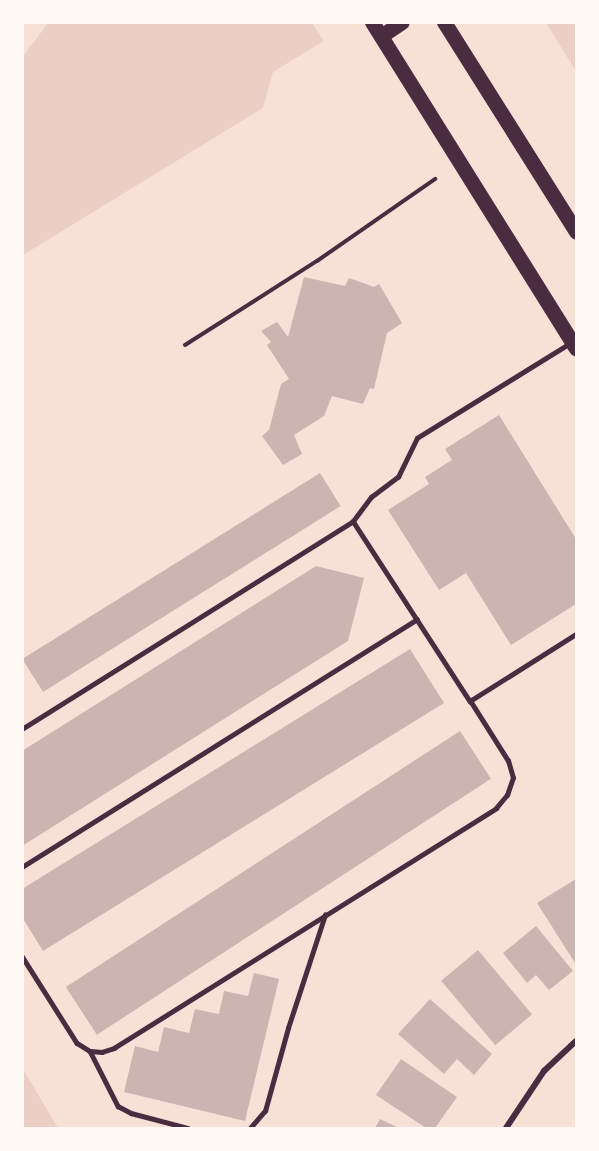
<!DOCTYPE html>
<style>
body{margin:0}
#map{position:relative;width:599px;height:1151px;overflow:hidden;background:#f7e1d7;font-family:"Varela Round",sans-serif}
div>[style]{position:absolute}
.green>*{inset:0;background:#ebcfc5}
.building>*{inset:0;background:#ccb4b1;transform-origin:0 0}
.path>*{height:4px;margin:-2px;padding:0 2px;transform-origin:2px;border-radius:2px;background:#4a2c40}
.service>*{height:4.5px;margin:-2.25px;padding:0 2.25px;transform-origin:2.25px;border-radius:2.25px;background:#4a2c40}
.minor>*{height:6px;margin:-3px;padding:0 3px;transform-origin:3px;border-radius:3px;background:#4a2c40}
.primary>*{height:15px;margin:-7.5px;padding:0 7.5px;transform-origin:7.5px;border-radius:7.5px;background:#4a2c40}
span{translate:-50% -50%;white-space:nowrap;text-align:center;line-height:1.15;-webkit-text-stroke:6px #fffaf5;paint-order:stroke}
.frame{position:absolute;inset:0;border:24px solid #fffaf5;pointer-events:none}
</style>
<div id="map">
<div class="green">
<div style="clip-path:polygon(49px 22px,312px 23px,324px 41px,273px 72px,263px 108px,23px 255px,23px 56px)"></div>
<div style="clip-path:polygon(546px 23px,576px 23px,576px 71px)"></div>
<div style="clip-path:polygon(23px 1069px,58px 1128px,23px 1128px)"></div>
</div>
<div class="building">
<div style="clip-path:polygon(304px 277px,345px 286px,349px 278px,374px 287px,379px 284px,402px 323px,387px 333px,374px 389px,370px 388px,363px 404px,332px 396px,324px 416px,294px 435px,302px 454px,283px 465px,262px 436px,269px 430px,281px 384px,289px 379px,267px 345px,271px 342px,261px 331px,277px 322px,288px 337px)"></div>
<div style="clip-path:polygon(499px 415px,576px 539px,576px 604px,511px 645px,466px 573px,439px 590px,388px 510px,429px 484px,425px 477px,452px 460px,445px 449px)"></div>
<div style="left:320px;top:473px;width:39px;height:351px;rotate:58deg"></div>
<div style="clip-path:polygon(316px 566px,364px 578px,348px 641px,22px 846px,22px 751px)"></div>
<div style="clip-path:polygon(410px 649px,444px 703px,43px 951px,22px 917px,22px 889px)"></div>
<div style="left:460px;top:731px;width:57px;height:470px;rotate:57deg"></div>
<div style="clip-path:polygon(576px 879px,576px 962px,575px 963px,537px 903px)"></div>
<div style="clip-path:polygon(536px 926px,573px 971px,549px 990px,536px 975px,527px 983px,503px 953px)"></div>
<div style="left:478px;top:950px;width:84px;height:48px;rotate:50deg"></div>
<div style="clip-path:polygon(254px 973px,279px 979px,245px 1121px,124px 1092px,135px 1046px,158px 1052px,164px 1027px,189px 1033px,195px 1009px,219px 1014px,224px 991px,248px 996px)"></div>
<div style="clip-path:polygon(430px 999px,492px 1054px,474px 1075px,457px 1059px,444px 1074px,398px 1034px)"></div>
<div style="clip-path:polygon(401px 1059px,457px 1097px,435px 1128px,426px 1128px,376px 1095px)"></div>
<div style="clip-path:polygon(380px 1119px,399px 1128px,375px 1128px)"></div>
</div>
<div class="path">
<div style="left:185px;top:345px;width:156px;rotate:-32.5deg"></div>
<div style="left:317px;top:261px;width:144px;rotate:-34.8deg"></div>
</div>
<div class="service">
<div style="left:353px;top:521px;width:215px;rotate:57deg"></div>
<div style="left:22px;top:729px;width:391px;rotate:-32.1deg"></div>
<div style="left:353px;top:521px;width:30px;rotate:-53deg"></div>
<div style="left:371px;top:497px;width:34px;rotate:-37deg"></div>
<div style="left:398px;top:477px;width:43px;rotate:-64deg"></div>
<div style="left:417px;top:438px;width:180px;rotate:-31.8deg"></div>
<div style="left:22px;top:867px;width:466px;rotate:-32.1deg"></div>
<div style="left:22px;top:956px;width:103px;rotate:57.7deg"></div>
<div style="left:77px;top:1043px;width:15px;rotate:32deg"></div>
<div style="left:90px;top:1051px;width:12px;rotate:5deg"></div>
<div style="left:102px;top:1052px;width:13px;rotate:-18deg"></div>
<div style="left:114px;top:1048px;width:451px;rotate:-32.1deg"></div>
<div style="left:496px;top:808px;width:17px;rotate:-50deg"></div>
<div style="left:507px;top:795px;width:18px;rotate:-71deg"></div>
<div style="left:513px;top:778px;width:18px;rotate:-106deg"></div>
<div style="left:508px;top:761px;width:71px;rotate:-122.3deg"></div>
<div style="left:470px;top:701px;width:125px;rotate:-32.3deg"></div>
<div style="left:90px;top:1051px;width:62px;rotate:63deg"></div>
<div style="left:118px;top:1106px;width:15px;rotate:28deg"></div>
<div style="left:131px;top:1113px;width:59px;rotate:14.7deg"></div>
<div style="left:250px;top:1128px;width:23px;rotate:-49deg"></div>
<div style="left:265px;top:1111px;width:86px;rotate:-74.5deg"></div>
<div style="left:288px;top:1028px;width:119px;rotate:-71.9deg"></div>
</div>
<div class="minor">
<div style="left:506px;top:1128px;width:69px;rotate:-56.3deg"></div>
<div style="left:544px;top:1071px;width:44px;rotate:-43.2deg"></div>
</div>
<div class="primary">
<div style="left:372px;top:22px;width:385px;rotate:58deg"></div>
<div style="left:444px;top:22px;width:248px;rotate:57.8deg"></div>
<div style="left:381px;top:36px;width:25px;rotate:-34deg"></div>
</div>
<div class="frame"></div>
</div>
